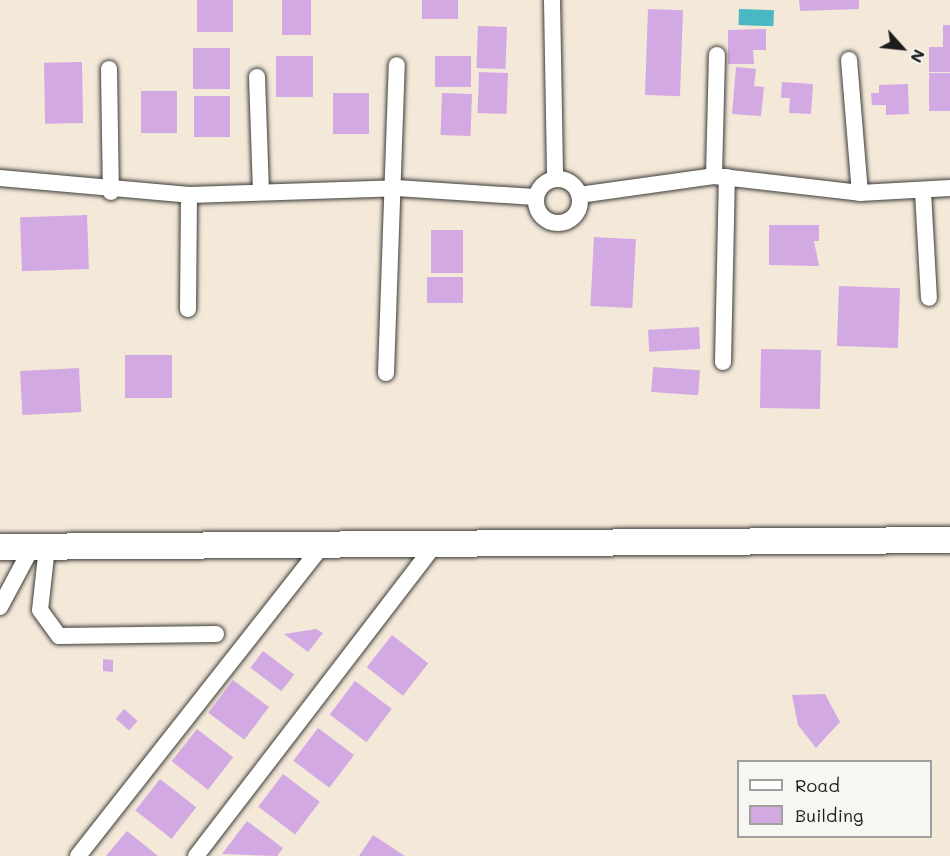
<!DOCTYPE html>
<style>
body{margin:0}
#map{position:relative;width:950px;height:856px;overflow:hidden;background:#f4e9d9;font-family:Mali,sans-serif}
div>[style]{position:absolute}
.water>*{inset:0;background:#4ab8c3;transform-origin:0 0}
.building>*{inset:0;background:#d3a9e3;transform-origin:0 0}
.roads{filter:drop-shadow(0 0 2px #3c3b38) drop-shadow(0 0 2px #3c3b38)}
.street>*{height:16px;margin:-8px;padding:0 8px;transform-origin:8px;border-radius:8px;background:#fff}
.street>.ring{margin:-8px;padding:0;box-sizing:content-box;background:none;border:16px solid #fff;border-radius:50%}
.primary>*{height:26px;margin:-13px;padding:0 13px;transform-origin:13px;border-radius:13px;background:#fff}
span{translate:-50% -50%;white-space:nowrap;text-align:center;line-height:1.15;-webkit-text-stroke:5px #f6f6f2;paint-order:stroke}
.legend{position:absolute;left:737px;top:760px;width:195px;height:78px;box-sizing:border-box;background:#f6f6f2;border:2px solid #9f9f9c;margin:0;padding:8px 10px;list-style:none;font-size:18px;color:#1c1c1c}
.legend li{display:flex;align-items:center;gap:12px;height:30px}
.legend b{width:30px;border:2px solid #9f9f9c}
.north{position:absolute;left:872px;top:18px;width:60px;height:60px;-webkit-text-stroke:4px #f6f6f2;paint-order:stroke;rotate:117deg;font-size:16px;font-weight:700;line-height:24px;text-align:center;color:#1c1c1c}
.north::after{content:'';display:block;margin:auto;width:21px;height:27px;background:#1c1c1c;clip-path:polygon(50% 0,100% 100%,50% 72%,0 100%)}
</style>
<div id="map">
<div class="water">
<div style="left:739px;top:9px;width:35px;height:16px;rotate:2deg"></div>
</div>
<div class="building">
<div style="left:197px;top:0;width:36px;height:32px"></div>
<div style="left:282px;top:0;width:29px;height:35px"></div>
<div style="left:422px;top:0;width:36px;height:19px"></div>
<div style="clip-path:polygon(799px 0,859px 0,859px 9px,800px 11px)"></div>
<div style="left:648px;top:9px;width:35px;height:86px;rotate:2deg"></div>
<div style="clip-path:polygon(943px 25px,950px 25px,950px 72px,929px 72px,929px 47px,943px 47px)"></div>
<div style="left:478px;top:26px;width:29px;height:42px;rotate:2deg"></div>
<div style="clip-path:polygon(766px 29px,766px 50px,753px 50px,754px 64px,728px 64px,728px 30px)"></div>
<div style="left:193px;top:48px;width:37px;height:41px"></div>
<div style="left:276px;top:56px;width:37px;height:41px"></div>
<div style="left:435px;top:56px;width:36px;height:31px"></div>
<div style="left:82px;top:62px;width:61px;height:38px;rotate:89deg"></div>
<div style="clip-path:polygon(736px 67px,756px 69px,754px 86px,764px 87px,761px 116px,732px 114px)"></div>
<div style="left:479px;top:72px;width:29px;height:41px;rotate:2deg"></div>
<div style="left:929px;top:73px;width:21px;height:38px"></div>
<div style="clip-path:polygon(782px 82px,813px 84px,811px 114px,789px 113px,790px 98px,781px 98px)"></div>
<div style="clip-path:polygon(908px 84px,909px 114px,886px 115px,886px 105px,872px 105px,871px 93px,879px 93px,879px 85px)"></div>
<div style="left:141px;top:91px;width:36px;height:42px"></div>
<div style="left:333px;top:93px;width:36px;height:41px"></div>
<div style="left:442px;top:93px;width:30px;height:42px;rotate:2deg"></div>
<div style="left:194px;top:96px;width:36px;height:41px"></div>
<div style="left:87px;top:215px;width:54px;height:67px;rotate:88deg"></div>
<div style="clip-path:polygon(769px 225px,819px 225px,819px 241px,814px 241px,819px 266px,769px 265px)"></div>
<div style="left:431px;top:230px;width:32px;height:43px"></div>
<div style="left:594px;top:237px;width:42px;height:69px;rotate:3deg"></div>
<div style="left:427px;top:277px;width:36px;height:26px"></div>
<div style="left:839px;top:286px;width:61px;height:60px;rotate:2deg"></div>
<div style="left:699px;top:327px;width:22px;height:51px;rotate:87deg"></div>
<div style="left:761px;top:349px;width:60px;height:59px;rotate:1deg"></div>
<div style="left:125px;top:355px;width:47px;height:43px"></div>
<div style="left:653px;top:367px;width:47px;height:25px;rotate:4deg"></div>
<div style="left:79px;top:368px;width:44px;height:59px;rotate:87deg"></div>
<div style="clip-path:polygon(316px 629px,323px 633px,308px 652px,284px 634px)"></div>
<div style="left:392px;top:635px;width:46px;height:41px;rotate:38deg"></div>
<div style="left:263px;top:651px;width:39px;height:21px;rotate:37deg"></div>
<div style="clip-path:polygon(103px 659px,113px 660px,113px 672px,103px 671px)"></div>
<div style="left:233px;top:680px;width:45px;height:41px;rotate:37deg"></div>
<div style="left:355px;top:681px;width:46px;height:42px;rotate:37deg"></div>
<div style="clip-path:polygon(825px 694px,840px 722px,816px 748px,798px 725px,792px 695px)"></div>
<div style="left:124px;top:709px;width:18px;height:13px;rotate:41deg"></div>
<div style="left:318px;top:728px;width:45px;height:41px;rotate:37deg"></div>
<div style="left:197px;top:729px;width:46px;height:41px;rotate:38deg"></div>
<div style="left:283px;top:774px;width:46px;height:41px;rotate:37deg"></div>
<div style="left:160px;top:779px;width:46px;height:40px;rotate:38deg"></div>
<div style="clip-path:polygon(247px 821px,283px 848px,277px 856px,222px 854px)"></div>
<div style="clip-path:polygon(127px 831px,158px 856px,106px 856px)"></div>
<div style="clip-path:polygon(373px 835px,405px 856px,359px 856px)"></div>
</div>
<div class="roads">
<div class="street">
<div style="left:552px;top:0;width:178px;rotate:89deg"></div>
<div style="left:849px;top:60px;width:133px;rotate:85.3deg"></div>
<div style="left:109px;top:69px;width:123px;rotate:89.1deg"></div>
<div style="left:257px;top:77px;width:112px;rotate:88deg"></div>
<div style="left:714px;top:176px;width:121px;rotate:-88.6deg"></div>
<div style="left:0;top:178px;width:190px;rotate:5.1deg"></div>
<div style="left:189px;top:195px;width:207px;rotate:-1.9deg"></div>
<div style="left:396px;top:188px;width:139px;rotate:3.7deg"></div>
<div class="ring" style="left:536px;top:179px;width:28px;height:28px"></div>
<div style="left:923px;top:192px;width:106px;rotate:86.8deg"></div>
<div style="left:579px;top:195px;width:136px;rotate:-8deg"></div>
<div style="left:714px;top:176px;width:147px;rotate:6.6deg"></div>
<div style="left:860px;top:193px;width:90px;rotate:-3.2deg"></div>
<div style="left:188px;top:309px;width:114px;rotate:-89.5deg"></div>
<div style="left:723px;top:362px;width:185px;rotate:-88.8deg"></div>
<div style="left:386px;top:373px;width:308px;rotate:-88deg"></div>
<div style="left:47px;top:547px;width:63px;rotate:96.3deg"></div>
<div style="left:40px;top:610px;width:32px;rotate:54deg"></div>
<div style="left:59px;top:636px;width:157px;rotate:-0.7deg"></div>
<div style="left:0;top:607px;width:68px;rotate:-61.9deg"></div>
<div style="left:78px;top:856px;width:396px;rotate:-51.8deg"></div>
<div style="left:196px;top:856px;width:393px;rotate:-52.5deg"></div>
</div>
<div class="primary">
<div style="left:0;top:547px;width:950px;rotate:-0.42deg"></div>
</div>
</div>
<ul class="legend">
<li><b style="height:8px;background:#fff"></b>Road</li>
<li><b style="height:16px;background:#d3a9e3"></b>Building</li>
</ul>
<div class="north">N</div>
</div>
